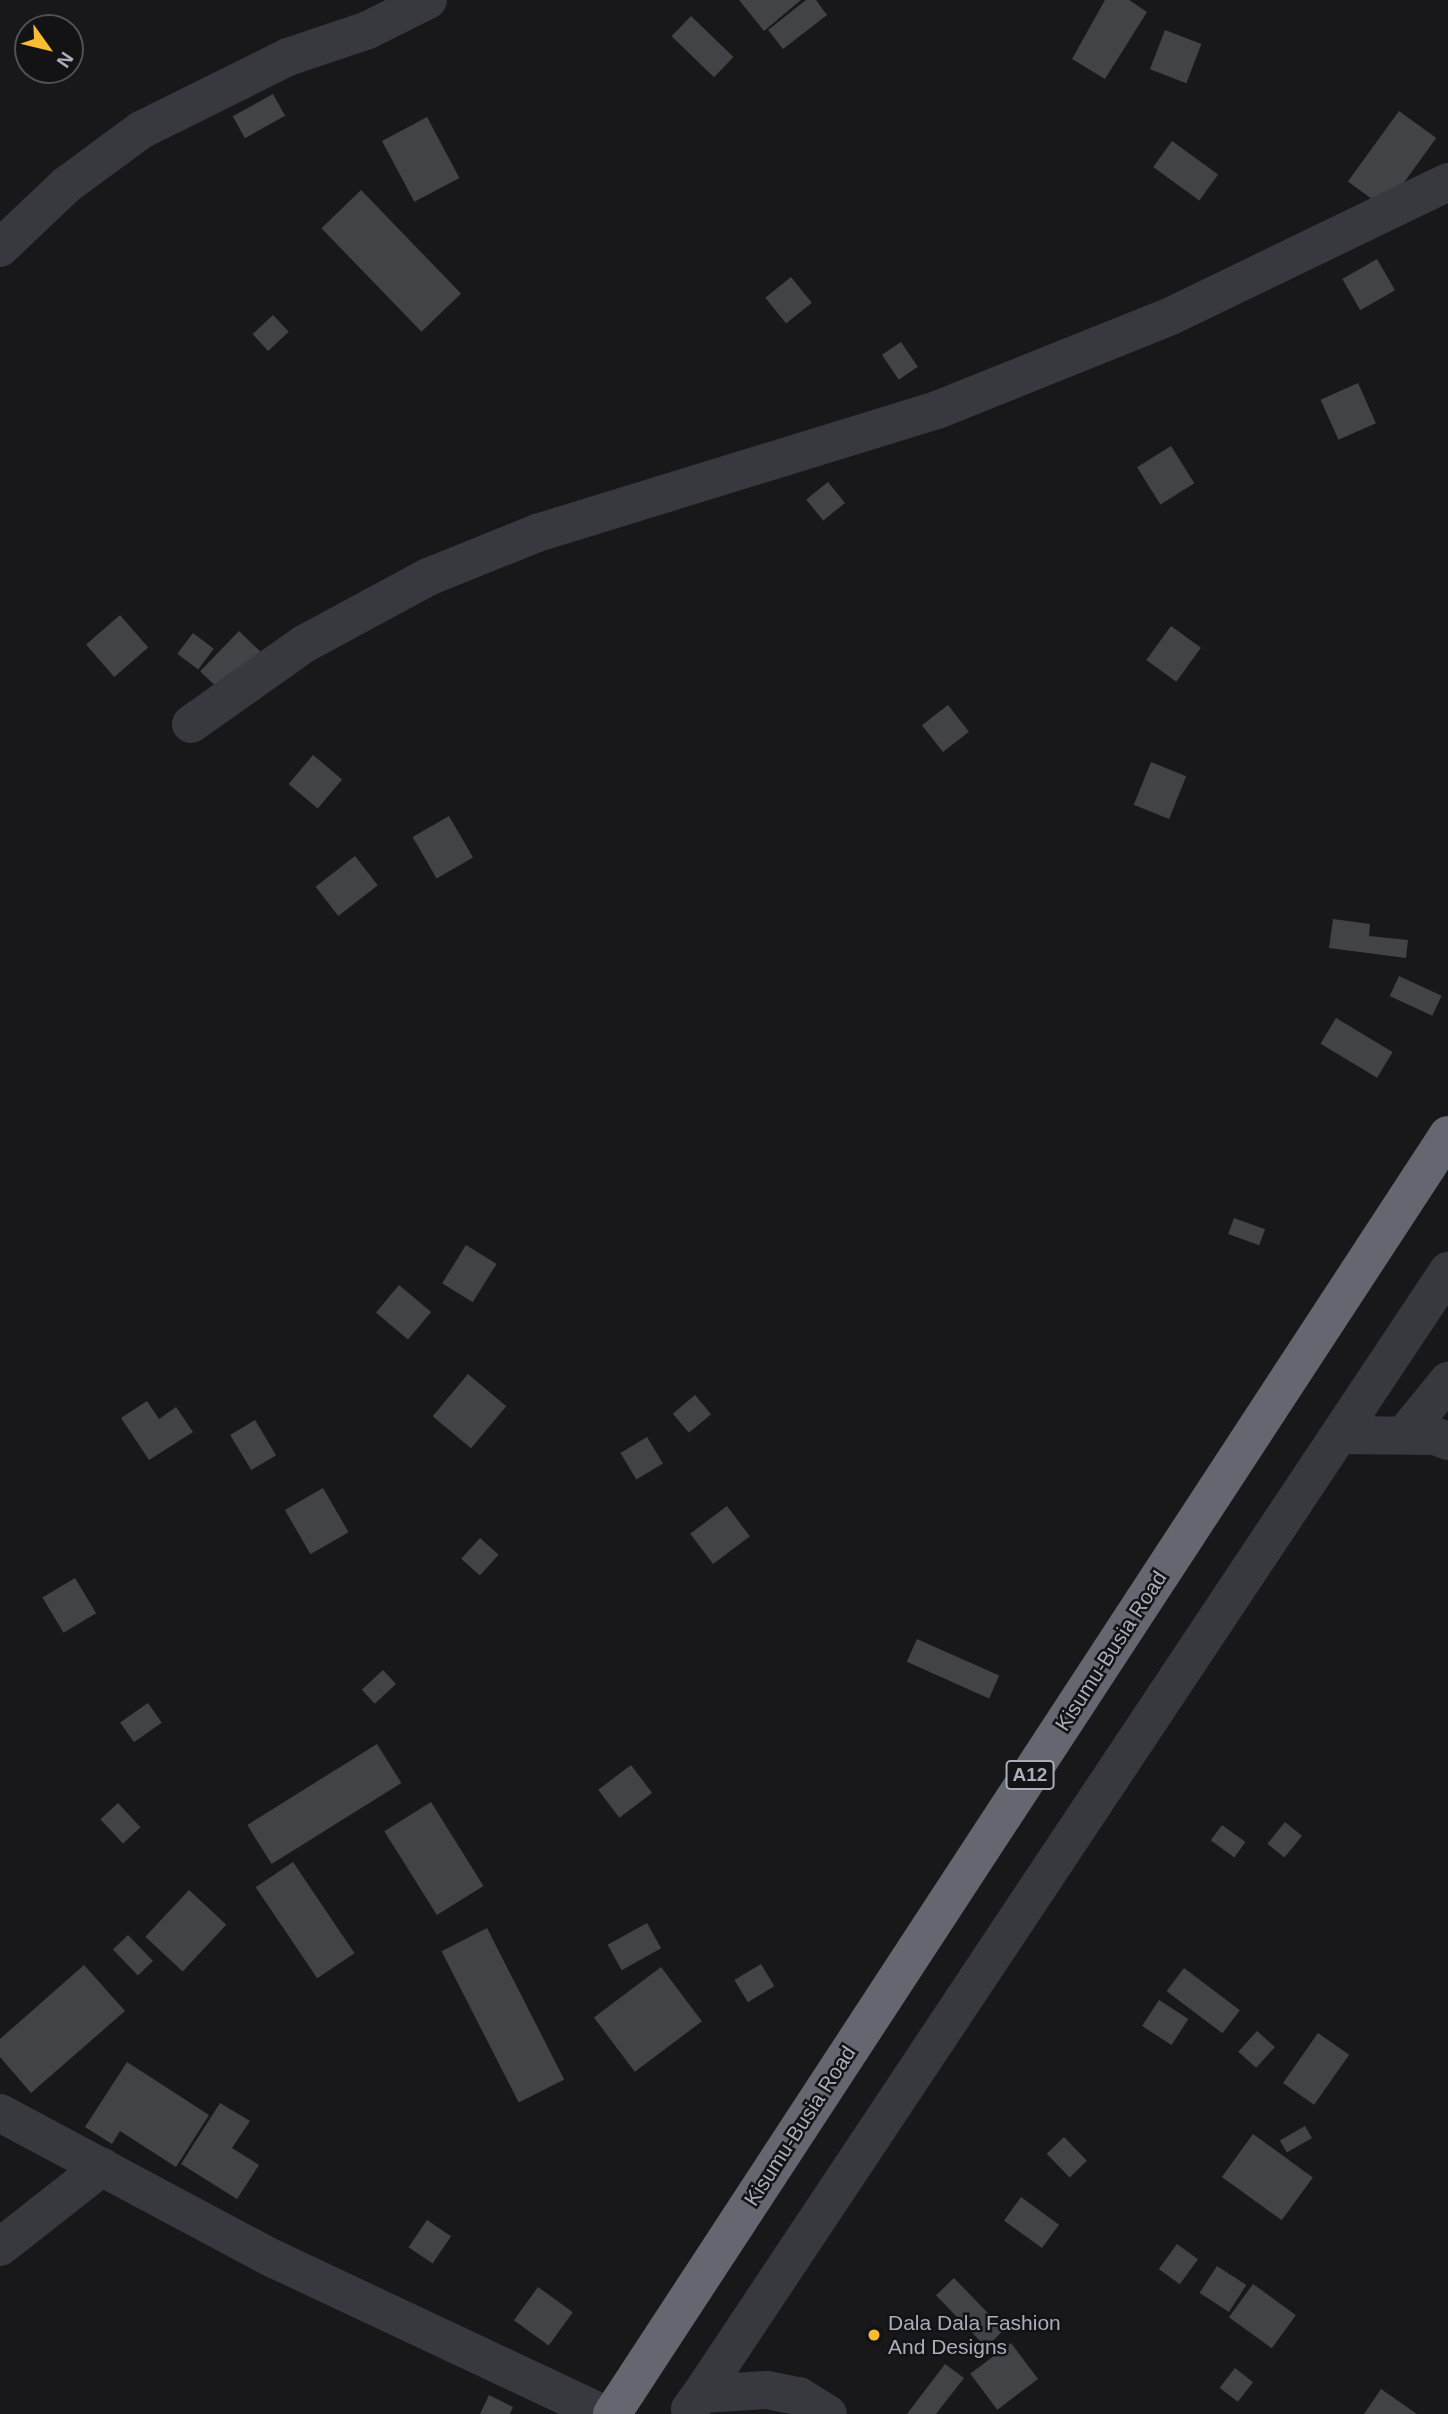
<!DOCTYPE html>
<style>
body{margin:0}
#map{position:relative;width:1448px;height:2414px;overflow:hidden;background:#18181a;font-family:Helvetica,sans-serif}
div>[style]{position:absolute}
.building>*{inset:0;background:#424347;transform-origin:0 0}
.minor>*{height:38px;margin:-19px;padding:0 19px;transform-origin:19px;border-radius:19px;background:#38393f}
.highway>*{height:38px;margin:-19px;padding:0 19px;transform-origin:19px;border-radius:19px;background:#646770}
.dots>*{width:19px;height:19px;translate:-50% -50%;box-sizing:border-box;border:4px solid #131315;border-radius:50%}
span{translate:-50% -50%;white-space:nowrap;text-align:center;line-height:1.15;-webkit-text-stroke:5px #131315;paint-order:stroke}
.shield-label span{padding:2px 5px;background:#131315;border:2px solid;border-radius:5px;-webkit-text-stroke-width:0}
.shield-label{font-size:19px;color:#a9aeba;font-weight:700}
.street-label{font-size:21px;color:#a9aeba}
.poi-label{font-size:21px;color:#a9aeba}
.left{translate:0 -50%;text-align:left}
.north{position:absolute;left:14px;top:14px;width:70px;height:70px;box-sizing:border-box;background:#131315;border:2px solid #4f5157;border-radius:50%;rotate:124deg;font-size:19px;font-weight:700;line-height:28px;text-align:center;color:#a9aeba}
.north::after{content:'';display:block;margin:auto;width:24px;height:32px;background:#f9bb31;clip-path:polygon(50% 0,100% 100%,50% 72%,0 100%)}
</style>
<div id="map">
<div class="building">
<div style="clip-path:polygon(739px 0,801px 0,764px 31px)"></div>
<div style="clip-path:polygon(806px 0,816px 0,827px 15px,783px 49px,768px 30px)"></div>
<div style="clip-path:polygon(1105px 0,1129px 0,1147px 12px,1105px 79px,1072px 59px)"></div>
<div style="left:691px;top:16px;width:59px;height:28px;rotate:44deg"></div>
<div style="left:1165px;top:30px;width:39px;height:42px;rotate:21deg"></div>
<div style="left:273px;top:94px;width:25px;height:46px;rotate:61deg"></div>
<div style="left:1399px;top:111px;width:46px;height:87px;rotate:36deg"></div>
<div style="left:427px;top:117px;width:69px;height:51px;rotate:62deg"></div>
<div style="left:1172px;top:141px;width:57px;height:32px;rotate:36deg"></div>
<div style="left:361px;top:190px;width:144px;height:55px;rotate:46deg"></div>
<div style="left:1377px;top:259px;width:36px;height:40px;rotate:60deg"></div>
<div style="left:791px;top:277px;width:33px;height:33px;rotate:51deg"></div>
<div style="left:273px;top:315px;width:23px;height:28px;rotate:47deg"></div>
<div style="left:901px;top:342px;width:30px;height:23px;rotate:56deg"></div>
<div style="left:1358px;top:383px;width:44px;height:41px;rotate:66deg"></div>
<div style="left:1171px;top:446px;width:44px;height:40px;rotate:58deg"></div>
<div style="left:828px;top:482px;width:27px;height:28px;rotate:51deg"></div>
<div style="left:120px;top:615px;width:43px;height:45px;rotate:49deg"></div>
<div style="left:1171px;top:626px;width:37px;height:42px;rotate:36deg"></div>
<div style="left:239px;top:631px;width:30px;height:56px;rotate:44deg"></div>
<div style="left:193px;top:633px;width:26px;height:26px;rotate:37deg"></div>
<div style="left:948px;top:705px;width:34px;height:33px;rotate:52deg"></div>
<div style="left:313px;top:755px;width:38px;height:38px;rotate:40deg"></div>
<div style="left:1151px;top:762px;width:38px;height:46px;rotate:22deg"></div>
<div style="left:449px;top:816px;width:48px;height:42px;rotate:60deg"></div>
<div style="left:355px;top:856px;width:37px;height:50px;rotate:52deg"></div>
<div style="clip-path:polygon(1333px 919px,1370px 924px,1369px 936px,1408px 940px,1406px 958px,1329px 948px)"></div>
<div style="left:1399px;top:976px;width:47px;height:22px;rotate:25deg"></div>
<div style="left:1336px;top:1018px;width:66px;height:30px;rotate:31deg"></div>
<div style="left:1234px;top:1218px;width:33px;height:17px;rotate:20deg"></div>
<div style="left:466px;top:1245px;width:36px;height:45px;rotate:32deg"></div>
<div style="left:399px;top:1285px;width:42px;height:36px;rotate:40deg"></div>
<div style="left:468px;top:1374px;width:50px;height:55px;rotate:40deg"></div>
<div style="left:695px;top:1395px;width:25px;height:29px;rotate:50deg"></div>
<div style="clip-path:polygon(147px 1401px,159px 1419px,176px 1407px,193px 1432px,149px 1460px,121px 1418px)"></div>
<div style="left:255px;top:1420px;width:41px;height:29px;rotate:59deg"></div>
<div style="left:647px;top:1437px;width:31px;height:31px;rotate:59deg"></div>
<div style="left:323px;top:1488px;width:51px;height:44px;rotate:60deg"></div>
<div style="left:727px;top:1506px;width:38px;height:46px;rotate:53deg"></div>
<div style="left:480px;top:1538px;width:25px;height:28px;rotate:42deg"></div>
<div style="left:75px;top:1578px;width:41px;height:38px;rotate:59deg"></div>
<div style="left:917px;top:1639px;width:90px;height:25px;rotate:24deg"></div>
<div style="left:383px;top:1670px;width:19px;height:29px;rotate:47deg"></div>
<div style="left:148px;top:1703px;width:24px;height:34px;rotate:55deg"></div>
<div style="left:377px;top:1744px;width:46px;height:153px;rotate:58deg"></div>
<div style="left:631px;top:1765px;width:35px;height:41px;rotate:53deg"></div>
<div style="left:431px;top:1802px;width:99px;height:55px;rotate:58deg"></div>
<div style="left:118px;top:1803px;width:33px;height:24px;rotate:47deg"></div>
<div style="left:1285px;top:1822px;width:22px;height:28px;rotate:39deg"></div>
<div style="left:1222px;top:1825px;width:29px;height:19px;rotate:36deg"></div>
<div style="left:293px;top:1862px;width:110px;height:45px;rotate:56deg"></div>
<div style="left:189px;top:1890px;width:51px;height:64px;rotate:43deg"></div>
<div style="left:647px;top:1923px;width:29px;height:45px;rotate:61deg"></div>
<div style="left:487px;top:1928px;width:170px;height:51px;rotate:63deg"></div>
<div style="left:128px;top:1935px;width:36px;height:21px;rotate:46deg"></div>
<div style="left:761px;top:1964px;width:26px;height:31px;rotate:59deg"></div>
<div style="clip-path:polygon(84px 1965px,125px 2011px,31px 2093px,0 2057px,0 2039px)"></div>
<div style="left:661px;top:1967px;width:68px;height:84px;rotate:53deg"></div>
<div style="left:1184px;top:1968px;width:70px;height:29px;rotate:37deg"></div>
<div style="left:1159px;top:2000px;width:35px;height:31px;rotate:33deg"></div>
<div style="left:1257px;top:2031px;width:24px;height:28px;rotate:42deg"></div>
<div style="left:1318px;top:2033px;width:38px;height:61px;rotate:35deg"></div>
<div style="clip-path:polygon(127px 2062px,209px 2115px,176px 2167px,120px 2131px,112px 2144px,85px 2127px)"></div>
<div style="clip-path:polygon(220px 2103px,250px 2121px,232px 2148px,259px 2165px,237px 2199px,181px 2164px)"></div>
<div style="left:1305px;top:2126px;width:14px;height:29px;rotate:60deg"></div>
<div style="left:1253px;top:2134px;width:74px;height:53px;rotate:36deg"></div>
<div style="left:1064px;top:2137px;width:33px;height:24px;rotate:46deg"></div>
<div style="left:1021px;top:2197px;width:47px;height:29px;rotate:36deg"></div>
<div style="left:427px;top:2220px;width:29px;height:33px;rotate:34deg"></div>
<div style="left:1177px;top:2244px;width:26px;height:31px;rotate:36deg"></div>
<div style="left:1217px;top:2266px;width:35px;height:32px;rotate:33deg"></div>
<div style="left:954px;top:2278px;width:72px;height:25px;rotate:46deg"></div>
<div style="left:1253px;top:2284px;width:53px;height:41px;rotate:36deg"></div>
<div style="left:538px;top:2287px;width:43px;height:41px;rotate:36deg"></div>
<div style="left:1011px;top:2343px;width:45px;height:51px;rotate:53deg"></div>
<div style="clip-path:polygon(945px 2364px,964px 2378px,936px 2414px,907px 2414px)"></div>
<div style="left:1235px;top:2368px;width:23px;height:25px;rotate:38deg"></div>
<div style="clip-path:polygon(1381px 2389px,1417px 2414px,1364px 2414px)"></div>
<div style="clip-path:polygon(489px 2395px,513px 2407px,510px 2414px,480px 2414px)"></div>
</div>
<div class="minor">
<div style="left:0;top:248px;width:90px;rotate:-43.6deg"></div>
<div style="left:65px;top:186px;width:94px;rotate:-36.4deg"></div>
<div style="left:141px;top:130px;width:164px;rotate:-26.4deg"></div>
<div style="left:288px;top:57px;width:84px;rotate:-18.6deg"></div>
<div style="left:368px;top:30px;width:67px;rotate:-26.6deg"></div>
<div style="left:191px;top:724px;width:138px;rotate:-35.3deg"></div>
<div style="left:304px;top:644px;width:141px;rotate:-28.4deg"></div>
<div style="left:428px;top:577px;width:118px;rotate:-22deg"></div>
<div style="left:537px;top:533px;width:418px;rotate:-17.1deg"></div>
<div style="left:937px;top:410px;width:252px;rotate:-21.9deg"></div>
<div style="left:1171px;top:316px;width:308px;rotate:-25.8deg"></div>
<div style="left:1341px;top:1435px;width:94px;rotate:0.6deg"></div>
<div style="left:1435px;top:1436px;width:14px;rotate:21deg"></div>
<div style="left:1404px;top:1435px;width:70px;rotate:-50.8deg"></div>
<div style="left:0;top:2113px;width:310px;rotate:28.1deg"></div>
<div style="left:274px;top:2259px;width:364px;rotate:25.2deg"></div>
<div style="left:0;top:2247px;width:130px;rotate:-38.1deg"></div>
<div style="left:701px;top:2394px;width:1349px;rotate:-56.37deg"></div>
<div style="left:690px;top:2409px;width:19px;rotate:-54deg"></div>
<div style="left:701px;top:2394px;width:66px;rotate:-3.5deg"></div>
<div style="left:767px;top:2390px;width:33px;rotate:11deg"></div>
<div style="left:799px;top:2396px;width:34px;rotate:32deg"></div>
</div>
<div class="highway">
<div style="left:612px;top:2414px;width:1528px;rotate:-56.83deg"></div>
</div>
<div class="dots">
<div style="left:874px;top:2335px;background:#f9bb31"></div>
</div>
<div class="shield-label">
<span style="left:1030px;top:1775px">A12</span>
</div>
<div class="street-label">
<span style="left:1111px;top:1651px;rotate:-57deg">Kisumu-Busia Road</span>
<span style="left:800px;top:2126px;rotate:-57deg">Kisumu-Busia Road</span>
</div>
<div class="poi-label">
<span class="left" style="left:888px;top:2335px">Dala Dala Fashion<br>And Designs</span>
</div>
<div class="north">N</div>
</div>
